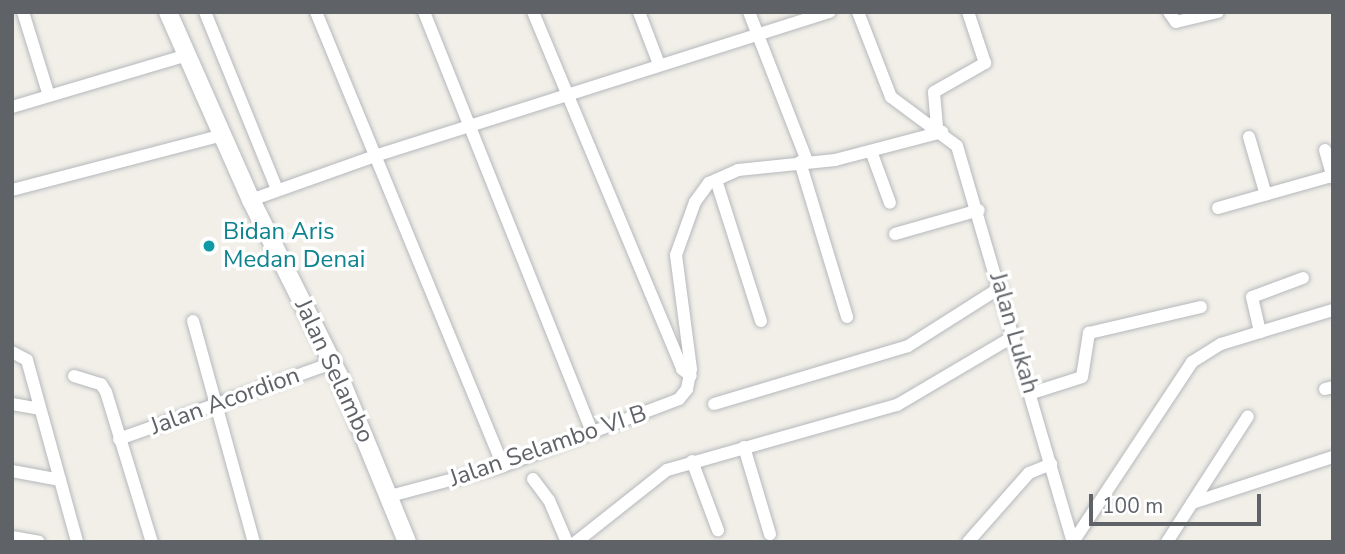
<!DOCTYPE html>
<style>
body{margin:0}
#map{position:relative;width:1345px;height:554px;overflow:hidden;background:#f1efe8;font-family:"Nunito Sans",sans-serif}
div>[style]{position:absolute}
.roads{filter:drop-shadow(0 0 2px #b5b8bc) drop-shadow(0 0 2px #b5b8bc)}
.street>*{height:12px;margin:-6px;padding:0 6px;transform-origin:6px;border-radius:6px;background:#fff}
.secondary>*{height:18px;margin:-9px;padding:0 9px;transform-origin:9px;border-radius:9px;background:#fff}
.dots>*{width:19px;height:19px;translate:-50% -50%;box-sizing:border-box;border:4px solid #fff;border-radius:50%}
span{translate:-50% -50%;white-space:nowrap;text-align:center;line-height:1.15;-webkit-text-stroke:7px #fff;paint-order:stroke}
.culture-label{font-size:24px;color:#0d838f}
.left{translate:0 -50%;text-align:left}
.street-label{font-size:24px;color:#5f6368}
.frame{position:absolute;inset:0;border:14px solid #5f6368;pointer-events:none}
.scale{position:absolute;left:1089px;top:494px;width:172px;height:32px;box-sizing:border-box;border:4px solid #5f6368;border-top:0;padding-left:9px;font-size:21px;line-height:24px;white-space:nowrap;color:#5f6368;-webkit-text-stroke:5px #fff;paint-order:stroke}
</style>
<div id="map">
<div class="roads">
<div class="street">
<div style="left:23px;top:12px;width:88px;rotate:72.8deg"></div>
<div style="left:205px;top:12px;width:191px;rotate:67.9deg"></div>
<div style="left:316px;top:12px;width:491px;rotate:67.6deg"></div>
<div style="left:424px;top:12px;width:451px;rotate:68.2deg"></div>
<div style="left:533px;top:12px;width:387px;rotate:67.3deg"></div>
<div style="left:682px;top:369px;width:11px;rotate:38deg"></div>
<div style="left:639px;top:12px;width:56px;rotate:69deg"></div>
<div style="left:749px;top:12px;width:160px;rotate:68.7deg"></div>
<div style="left:858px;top:12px;width:91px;rotate:68.8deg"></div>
<div style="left:891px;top:97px;width:82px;rotate:36.6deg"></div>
<div style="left:957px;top:146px;width:413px;rotate:73.7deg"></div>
<div style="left:1169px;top:12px;width:12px;rotate:55deg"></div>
<div style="left:1176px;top:22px;width:43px;rotate:-13.4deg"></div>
<div style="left:12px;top:107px;width:183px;rotate:-16.5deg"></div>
<div style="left:937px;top:127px;width:35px;rotate:-95deg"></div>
<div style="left:934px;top:92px;width:59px;rotate:-29.6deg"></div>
<div style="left:985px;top:63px;width:54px;rotate:-108.4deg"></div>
<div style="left:1249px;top:137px;width:60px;rotate:73.7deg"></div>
<div style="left:1325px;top:150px;width:29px;rotate:74deg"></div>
<div style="left:871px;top:151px;width:55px;rotate:69.9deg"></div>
<div style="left:800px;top:162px;width:162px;rotate:73.1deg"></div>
<div style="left:716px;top:180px;width:148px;rotate:72.3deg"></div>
<div style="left:12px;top:190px;width:218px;rotate:-14.6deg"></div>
<div style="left:251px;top:200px;width:132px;rotate:-19.5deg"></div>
<div style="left:375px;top:156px;width:477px;rotate:-17.6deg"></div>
<div style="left:1218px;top:208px;width:118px;rotate:-15.7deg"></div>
<div style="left:895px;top:234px;width:87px;rotate:-15.9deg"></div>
<div style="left:1303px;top:278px;width:54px;rotate:159.6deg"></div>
<div style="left:1252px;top:297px;width:36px;rotate:77deg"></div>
<div style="left:1260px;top:332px;width:76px;rotate:-16.8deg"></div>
<div style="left:193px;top:321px;width:229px;rotate:74.6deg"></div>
<div style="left:12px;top:352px;width:17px;rotate:28deg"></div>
<div style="left:27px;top:360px;width:189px;rotate:74.6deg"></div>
<div style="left:74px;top:376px;width:28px;rotate:17deg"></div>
<div style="left:101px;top:384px;width:9px;rotate:58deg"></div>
<div style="left:106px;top:392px;width:157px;rotate:73deg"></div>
<div style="left:1325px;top:389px;width:8px;rotate:-14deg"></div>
<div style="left:1032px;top:393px;width:52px;rotate:-17.7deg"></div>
<div style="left:1082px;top:377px;width:45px;rotate:-81deg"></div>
<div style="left:1089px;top:333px;width:115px;rotate:-13.1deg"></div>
<div style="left:12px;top:404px;width:28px;rotate:10deg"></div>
<div style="left:714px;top:404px;width:202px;rotate:-16.6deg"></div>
<div style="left:908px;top:346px;width:110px;rotate:-32.4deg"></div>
<div style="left:119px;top:439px;width:226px;rotate:-19.6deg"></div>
<div style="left:744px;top:447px;width:91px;rotate:73.4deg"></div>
<div style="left:692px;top:461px;width:74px;rotate:69.4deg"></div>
<div style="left:12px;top:471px;width:49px;rotate:10.6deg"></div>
<div style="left:533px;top:479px;width:26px;rotate:53deg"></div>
<div style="left:549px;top:500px;width:46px;rotate:66.8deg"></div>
<div style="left:390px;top:496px;width:117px;rotate:-14.9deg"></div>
<div style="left:503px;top:466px;width:188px;rotate:-20.8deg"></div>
<div style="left:679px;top:399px;width:13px;rotate:-51deg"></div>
<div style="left:687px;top:389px;width:20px;rotate:-79deg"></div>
<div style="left:691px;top:369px;width:115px;rotate:-97.5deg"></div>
<div style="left:676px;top:255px;width:56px;rotate:-70.3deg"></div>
<div style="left:695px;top:202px;width:24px;rotate:-54deg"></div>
<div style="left:709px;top:183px;width:32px;rotate:-24deg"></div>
<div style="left:738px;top:170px;width:98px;rotate:-5.9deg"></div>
<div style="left:835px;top:160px;width:111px;rotate:-14.7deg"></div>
<div style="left:1192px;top:503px;width:103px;rotate:-57.2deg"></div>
<div style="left:12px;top:537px;width:27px;rotate:10deg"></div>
<div style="left:576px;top:542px;width:116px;rotate:-38.4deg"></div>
<div style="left:667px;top:470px;width:239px;rotate:-15.8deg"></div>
<div style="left:897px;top:405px;width:136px;rotate:-30.5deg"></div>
<div style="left:968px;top:542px;width:92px;rotate:-48.5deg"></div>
<div style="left:1029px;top:473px;width:24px;rotate:-22deg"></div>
<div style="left:1073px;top:542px;width:216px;rotate:-56.5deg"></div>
<div style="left:1192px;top:362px;width:34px;rotate:-32deg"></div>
<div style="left:1221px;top:344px;width:41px;rotate:-17.1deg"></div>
<div style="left:1167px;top:542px;width:46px;rotate:-57.3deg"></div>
<div style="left:1192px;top:503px;width:148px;rotate:-18.1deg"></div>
</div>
<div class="secondary">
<div style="left:168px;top:12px;width:206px;rotate:66.2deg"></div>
<div style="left:251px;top:200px;width:197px;rotate:63.4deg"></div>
<div style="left:339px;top:376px;width:179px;rotate:67.7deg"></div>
</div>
</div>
<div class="dots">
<div style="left:209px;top:246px;background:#0f9aa8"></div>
</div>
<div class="culture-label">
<span class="left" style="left:223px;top:246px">Bidan Aris<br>Medan Denai</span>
</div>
<div class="street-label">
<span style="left:1014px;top:333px;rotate:74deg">Jalan Lukah</span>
<span style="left:334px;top:371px;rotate:65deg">Jalan Selambo</span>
<span style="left:225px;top:401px;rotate:-20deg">Jalan Acordion</span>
<span style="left:548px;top:446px;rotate:-19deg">Jalan Selambo VI B</span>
</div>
<div class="frame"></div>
<div class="scale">100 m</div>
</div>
